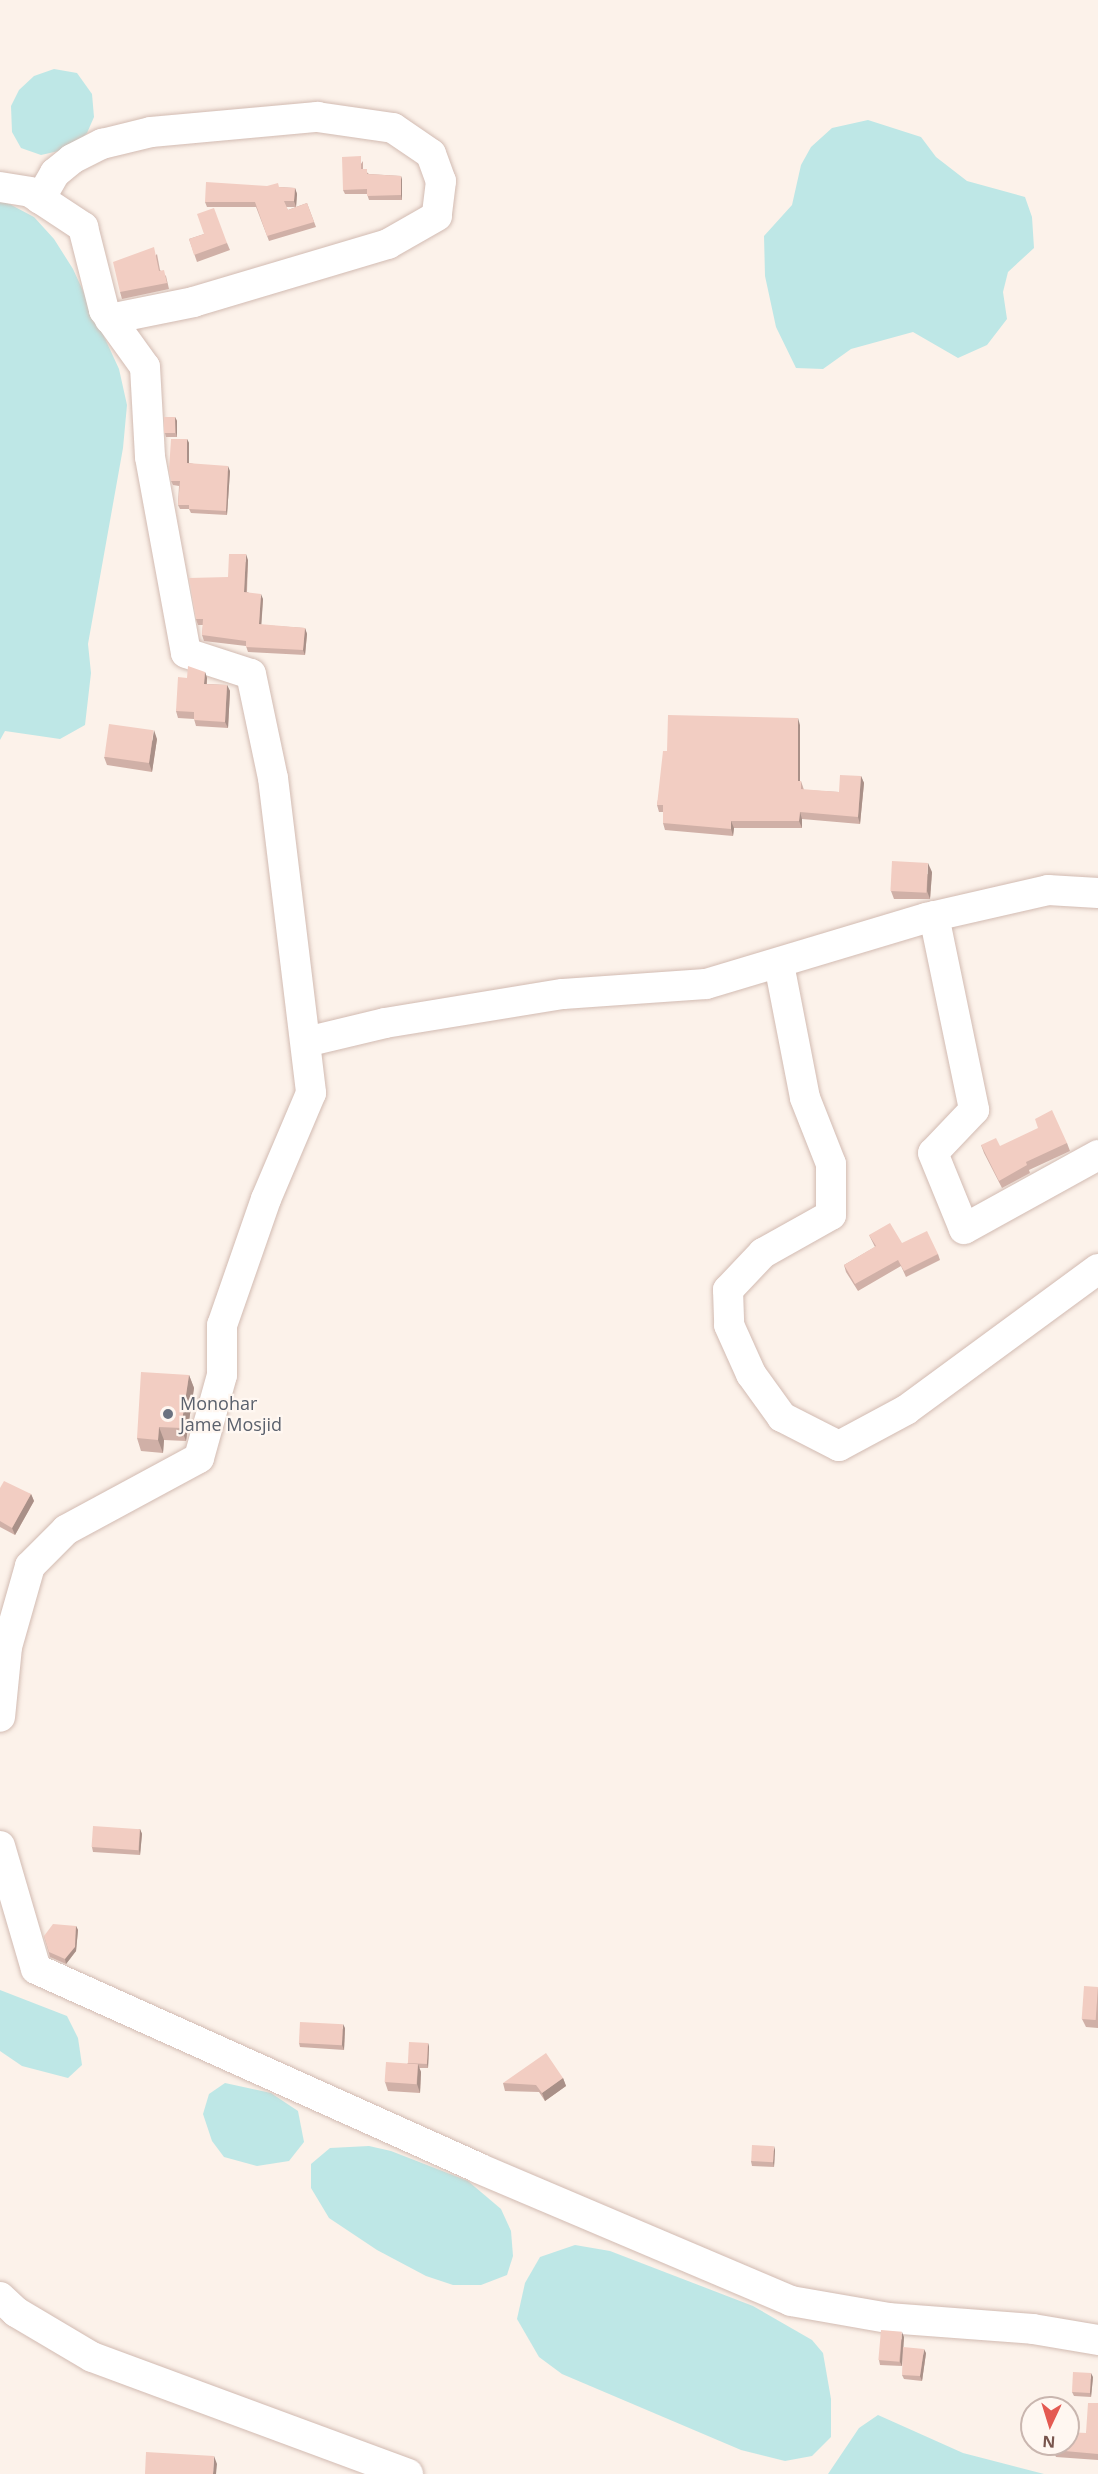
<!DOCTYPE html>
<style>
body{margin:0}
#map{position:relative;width:1098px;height:2474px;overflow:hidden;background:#fcf2ea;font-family:"Open Sans",sans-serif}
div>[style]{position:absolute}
.water>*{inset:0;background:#bee7e6}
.roads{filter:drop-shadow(0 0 2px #d2bbb2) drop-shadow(0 0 2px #d2bbb2)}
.minor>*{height:30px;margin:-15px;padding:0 15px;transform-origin:15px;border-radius:15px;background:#fff}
.wall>*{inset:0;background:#d0b0a7}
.shaded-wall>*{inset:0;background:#a99088}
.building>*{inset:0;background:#f2cdc2;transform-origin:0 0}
.dots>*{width:16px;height:16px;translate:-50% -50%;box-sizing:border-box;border:3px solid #fff7f1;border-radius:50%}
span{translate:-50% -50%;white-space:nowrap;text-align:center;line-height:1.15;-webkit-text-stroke:4.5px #fff7f1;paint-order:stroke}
.worship-label{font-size:18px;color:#5b616d}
.left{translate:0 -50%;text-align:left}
.north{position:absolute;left:1020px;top:2396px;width:60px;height:60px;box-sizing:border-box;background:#fff7f1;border:2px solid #c9b6af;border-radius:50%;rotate:184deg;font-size:16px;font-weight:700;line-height:24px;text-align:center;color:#78554d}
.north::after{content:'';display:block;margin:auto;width:21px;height:27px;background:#e45a52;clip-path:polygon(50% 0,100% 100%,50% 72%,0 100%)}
</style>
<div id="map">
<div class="water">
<div style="clip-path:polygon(54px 69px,77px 73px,92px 94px,94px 117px,87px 133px,72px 148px,41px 155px,21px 148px,12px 132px,11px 106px,19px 90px,34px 76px)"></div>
<div style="clip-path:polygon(868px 120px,921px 137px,936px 157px,967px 181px,1025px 197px,1032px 217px,1034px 248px,1008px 272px,1003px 292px,1007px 319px,987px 345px,958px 358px,913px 332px,851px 349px,823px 369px,796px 368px,776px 327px,765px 276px,764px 236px,792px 205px,801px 165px,811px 147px,832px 128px)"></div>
<div style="clip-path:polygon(0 199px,34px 217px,54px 239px,73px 269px,119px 369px,127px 405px,123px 448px,88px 644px,91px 673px,85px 725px,60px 739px,5px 731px,0 740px)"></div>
<div style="clip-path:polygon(0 1990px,67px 2016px,78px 2038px,82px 2065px,68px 2078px,22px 2066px,0 2051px)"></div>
<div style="clip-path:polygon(225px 2083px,271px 2093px,298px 2111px,304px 2142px,289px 2161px,257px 2166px,224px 2157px,212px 2141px,203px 2114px,209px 2094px)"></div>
<div style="clip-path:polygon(369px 2146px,391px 2151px,468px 2181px,501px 2209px,511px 2231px,513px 2256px,507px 2275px,481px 2285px,453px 2285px,426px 2276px,377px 2250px,329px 2218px,311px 2188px,311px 2164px,330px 2148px)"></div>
<div style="clip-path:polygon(575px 2245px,610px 2251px,753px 2306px,812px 2340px,823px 2353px,831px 2399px,831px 2437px,812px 2456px,785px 2461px,741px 2450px,562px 2374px,539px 2357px,517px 2319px,525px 2283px,540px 2257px)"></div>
<div style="clip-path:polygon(878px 2415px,963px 2453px,1044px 2474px,828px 2474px,859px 2428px)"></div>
</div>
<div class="roads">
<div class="minor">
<div style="left:0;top:187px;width:30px;rotate:9deg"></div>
<div style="left:30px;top:192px;width:64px;rotate:33.4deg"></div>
<div style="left:83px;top:227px;width:86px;rotate:75.8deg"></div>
<div style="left:104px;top:310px;width:70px;rotate:54.3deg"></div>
<div style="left:145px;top:367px;width:90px;rotate:86.8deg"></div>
<div style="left:150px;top:457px;width:199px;rotate:79.6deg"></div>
<div style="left:186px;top:653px;width:68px;rotate:17.9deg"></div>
<div style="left:251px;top:674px;width:106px;rotate:78.1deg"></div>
<div style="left:273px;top:778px;width:317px;rotate:83.1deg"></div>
<div style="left:311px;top:1093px;width:115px;rotate:113deg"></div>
<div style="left:266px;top:1199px;width:133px;rotate:109.2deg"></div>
<div style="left:222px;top:1325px;width:50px;rotate:90deg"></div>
<div style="left:222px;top:1375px;width:86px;rotate:105.5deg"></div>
<div style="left:199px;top:1458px;width:151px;rotate:151.6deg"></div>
<div style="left:66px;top:1530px;width:51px;rotate:135deg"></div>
<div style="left:30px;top:1566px;width:84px;rotate:105.9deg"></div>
<div style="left:7px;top:1647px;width:70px;rotate:95.7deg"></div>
<div style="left:40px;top:199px;width:30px;rotate:-60deg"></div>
<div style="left:55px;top:173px;width:22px;rotate:-39deg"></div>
<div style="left:72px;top:159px;width:34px;rotate:-27deg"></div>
<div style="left:102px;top:144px;width:50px;rotate:-13.8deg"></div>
<div style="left:151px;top:132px;width:167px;rotate:-5.2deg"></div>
<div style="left:317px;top:117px;width:77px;rotate:8.2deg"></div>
<div style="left:393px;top:128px;width:46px;rotate:34.4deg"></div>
<div style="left:431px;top:154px;width:29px;rotate:70deg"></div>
<div style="left:441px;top:181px;width:35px;rotate:97deg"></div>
<div style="left:437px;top:216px;width:56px;rotate:150.3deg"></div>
<div style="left:388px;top:244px;width:202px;rotate:163.4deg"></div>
<div style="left:194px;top:302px;width:86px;rotate:168.6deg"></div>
<div style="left:934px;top:916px;width:198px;rotate:78.3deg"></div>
<div style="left:974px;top:1110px;width:59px;rotate:133.6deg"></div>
<div style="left:933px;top:1153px;width:82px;rotate:67.8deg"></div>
<div style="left:964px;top:1229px;width:153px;rotate:-28.9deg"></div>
<div style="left:779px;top:964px;width:136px;rotate:79deg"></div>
<div style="left:805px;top:1098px;width:71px;rotate:68.5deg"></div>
<div style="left:831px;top:1164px;width:51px;rotate:90deg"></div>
<div style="left:831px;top:1215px;width:78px;rotate:150.8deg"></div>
<div style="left:763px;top:1253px;width:51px;rotate:133.4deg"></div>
<div style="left:728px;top:1290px;width:35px;rotate:88deg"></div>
<div style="left:729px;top:1325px;width:54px;rotate:65.8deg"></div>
<div style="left:751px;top:1374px;width:53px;rotate:54.2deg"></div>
<div style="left:782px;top:1417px;width:64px;rotate:27deg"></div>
<div style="left:839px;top:1446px;width:76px;rotate:-28.2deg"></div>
<div style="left:906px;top:1410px;width:238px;rotate:-36.3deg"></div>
<div style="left:306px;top:1042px;width:81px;rotate:-13.5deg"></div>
<div style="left:385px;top:1023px;width:180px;rotate:-9.3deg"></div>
<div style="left:563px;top:994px;width:143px;rotate:-4deg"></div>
<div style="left:706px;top:984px;width:230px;rotate:-16.7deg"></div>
<div style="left:926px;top:918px;width:125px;rotate:-12.9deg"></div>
<div style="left:1048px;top:890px;width:50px;rotate:3.4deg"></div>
<div style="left:0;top:1846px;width:128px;rotate:73.7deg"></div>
<div style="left:36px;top:1969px;width:485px;rotate:24.2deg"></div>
<div style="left:478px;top:2168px;width:340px;rotate:23deg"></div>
<div style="left:791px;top:2301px;width:98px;rotate:9.9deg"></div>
<div style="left:888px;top:2318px;width:145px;rotate:4.3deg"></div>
<div style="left:1033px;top:2329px;width:66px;rotate:9.6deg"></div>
<div style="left:0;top:2297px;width:22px;rotate:43deg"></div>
<div style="left:16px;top:2312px;width:88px;rotate:30.6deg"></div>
<div style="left:92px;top:2357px;width:337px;rotate:20.3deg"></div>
</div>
</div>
<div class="wall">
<div style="clip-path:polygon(363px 161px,363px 169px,369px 174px,401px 176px,402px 180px,402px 200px,369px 200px,367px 194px,345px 194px,343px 190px)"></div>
<div style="clip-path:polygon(evenodd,279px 187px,295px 188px,297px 194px,296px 207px,307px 203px,316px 227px,269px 241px,256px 207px,207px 207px,205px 202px,279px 187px,286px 207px,296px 207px,288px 210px,286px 207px)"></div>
<div style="clip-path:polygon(204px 234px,227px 243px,230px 250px,197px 262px,189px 239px)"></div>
<div style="clip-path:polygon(157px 254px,160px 270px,166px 276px,169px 289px,122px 299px,120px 292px)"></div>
<div style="clip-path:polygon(175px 417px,177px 421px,177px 437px,166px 437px,165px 433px)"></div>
<div style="clip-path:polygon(187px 439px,189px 443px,189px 463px,230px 471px,227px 515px,191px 513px,189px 509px,180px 509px,178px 505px,179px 486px,173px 485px,171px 481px)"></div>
<div style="clip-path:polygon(248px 560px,247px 592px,263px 599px,261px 625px,305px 628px,307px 634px,305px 655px,248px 652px,246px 646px,204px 641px,202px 635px,203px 625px,198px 625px,196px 619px,228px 577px)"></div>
<div style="clip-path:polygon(205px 672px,207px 678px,207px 684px,227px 685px,230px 691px,228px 728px,196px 726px,194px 719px,178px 718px,176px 711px,187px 678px)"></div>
<div style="clip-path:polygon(800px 725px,800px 781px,801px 781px,804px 790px,839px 792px,861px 776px,864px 783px,860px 824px,802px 819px,802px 828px,734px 828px,733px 836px,665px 830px,663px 823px,663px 812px,659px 812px,657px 805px,667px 751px)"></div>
<div style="clip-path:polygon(157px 739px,152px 772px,107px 765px,104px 757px)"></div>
<div style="clip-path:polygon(932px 872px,930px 899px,894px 899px,891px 891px)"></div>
<div style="clip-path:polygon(1067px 1143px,1070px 1151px,1029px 1170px,1030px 1173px,1002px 1188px,984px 1153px,981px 1145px,1000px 1146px)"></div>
<div style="clip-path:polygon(869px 1235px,938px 1254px,940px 1260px,906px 1277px,901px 1266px,858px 1291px,846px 1272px,844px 1265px,875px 1247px)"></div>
<div style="clip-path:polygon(189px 1375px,194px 1388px,186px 1441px,164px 1440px,163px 1453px,141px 1451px,137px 1438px)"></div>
<div style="clip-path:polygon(0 1488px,31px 1494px,34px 1501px,15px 1535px,0 1527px)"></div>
<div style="clip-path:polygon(140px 1829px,142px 1834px,140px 1855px,93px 1852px,92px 1847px)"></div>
<div style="clip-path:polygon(76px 1926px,78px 1930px,76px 1951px,66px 1964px,50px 1957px,44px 1936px)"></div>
<div style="clip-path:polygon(1098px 1987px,1098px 2028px,1086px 2027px,1082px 2019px)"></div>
<div style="clip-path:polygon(345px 2028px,344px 2050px,300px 2047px,299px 2043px)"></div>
<div style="clip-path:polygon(428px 2043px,429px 2047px,428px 2068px,419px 2068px,421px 2072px,420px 2093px,388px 2091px,385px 2082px,408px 2063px)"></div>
<div style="clip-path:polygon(563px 2078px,566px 2086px,545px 2101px,539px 2092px,505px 2091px,503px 2083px)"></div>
<div style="clip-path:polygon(775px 2150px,774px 2167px,752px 2166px,751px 2161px)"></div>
<div style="clip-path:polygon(904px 2337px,902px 2366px,880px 2365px,879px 2360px)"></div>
<div style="clip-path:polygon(926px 2353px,922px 2381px,904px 2379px,902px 2375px)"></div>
<div style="clip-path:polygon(1093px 2377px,1091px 2397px,1074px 2396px,1072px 2392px)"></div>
<div style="clip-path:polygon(1098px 2403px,1098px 2460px,1056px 2457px,1053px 2450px,1086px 2433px)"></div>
</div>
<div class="shaded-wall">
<div style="clip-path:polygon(401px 176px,402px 180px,402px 200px,401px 195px)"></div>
<div style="clip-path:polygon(295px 188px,297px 194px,296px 207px,294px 201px)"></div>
<div style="clip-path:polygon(175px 417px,177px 421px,177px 437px,176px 433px)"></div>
<div style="clip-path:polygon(187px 439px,189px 443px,189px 468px,187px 463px)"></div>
<div style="clip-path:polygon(228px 466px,230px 471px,227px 515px,226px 511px)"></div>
<div style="clip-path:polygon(246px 554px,248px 560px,246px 598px,244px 592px)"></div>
<div style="clip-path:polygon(261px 594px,263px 599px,261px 630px,259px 624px)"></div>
<div style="clip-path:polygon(305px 628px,307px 634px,305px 655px,303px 650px)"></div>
<div style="clip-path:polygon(205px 672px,207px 678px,206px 690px,204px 684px)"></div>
<div style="clip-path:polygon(227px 685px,230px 691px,228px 728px,225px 722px)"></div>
<div style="clip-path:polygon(798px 718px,800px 725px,800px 788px,798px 781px)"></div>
<div style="clip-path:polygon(154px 730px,157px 739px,152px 772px,149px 763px)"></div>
<div style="clip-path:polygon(861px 776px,864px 783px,860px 824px,858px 817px)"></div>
<div style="clip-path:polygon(800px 812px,802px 819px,802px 828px,799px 821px)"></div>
<div style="clip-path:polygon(731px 821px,734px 828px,733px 836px,731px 829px)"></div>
<div style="clip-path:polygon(928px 863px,932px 872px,930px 899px,927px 891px)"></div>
<div style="clip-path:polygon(189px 1375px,194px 1388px,186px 1441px,181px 1428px)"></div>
<div style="clip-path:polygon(159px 1427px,164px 1440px,163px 1453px,158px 1440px)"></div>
<div style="clip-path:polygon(31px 1494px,34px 1501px,15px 1535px,12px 1528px)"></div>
<div style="clip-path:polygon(140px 1829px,142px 1834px,140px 1855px,139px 1850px)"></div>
<div style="clip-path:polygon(76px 1926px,78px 1930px,76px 1951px,66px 1964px,65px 1959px)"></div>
<div style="clip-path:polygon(343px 2024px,345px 2028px,344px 2050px,342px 2045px)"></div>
<div style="clip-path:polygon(428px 2043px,429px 2047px,428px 2068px,427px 2064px)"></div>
<div style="clip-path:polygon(418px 2064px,421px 2072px,420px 2093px,417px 2084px)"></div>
<div style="clip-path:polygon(563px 2078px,566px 2086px,545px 2101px,542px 2093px)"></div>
<div style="clip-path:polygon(774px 2146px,775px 2150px,774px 2167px,773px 2162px)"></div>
<div style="clip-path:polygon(902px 2332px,904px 2337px,902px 2366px,900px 2362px)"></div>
<div style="clip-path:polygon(924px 2349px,926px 2353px,922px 2381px,920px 2376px)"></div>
<div style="clip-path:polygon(1091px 2373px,1093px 2377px,1091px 2397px,1090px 2393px)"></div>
<div style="clip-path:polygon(214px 2456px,217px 2464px,216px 2474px,213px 2474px)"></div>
</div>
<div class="building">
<div style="clip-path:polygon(361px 156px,361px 169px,367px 169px,367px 174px,401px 176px,401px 195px,367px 196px,367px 189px,343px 190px,342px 157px)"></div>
<div style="clip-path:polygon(206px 182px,267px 186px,278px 183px,279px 187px,295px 188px,294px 201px,284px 201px,288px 210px,307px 203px,314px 222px,267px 236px,255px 202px,205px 202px)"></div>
<div style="clip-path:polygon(214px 208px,227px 243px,194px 255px,189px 239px,204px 234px,197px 214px)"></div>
<div style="clip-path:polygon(154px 247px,159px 271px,164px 270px,167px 283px,120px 292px,113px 262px)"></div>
<div style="left:164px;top:417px;width:11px;height:16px"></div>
<div style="clip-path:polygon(171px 439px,187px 439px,187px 463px,228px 466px,226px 511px,189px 509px,189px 505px,178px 505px,180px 481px,171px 481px,169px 470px)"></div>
<div style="clip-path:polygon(229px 554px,246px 554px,244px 592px,261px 594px,259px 624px,305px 628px,303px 650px,246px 647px,246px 641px,202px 635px,203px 619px,196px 619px,189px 578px,228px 577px)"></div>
<div style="clip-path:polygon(188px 666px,205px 672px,204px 684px,227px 685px,225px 722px,194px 720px,194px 712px,176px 711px,178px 677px,187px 678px)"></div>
<div style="clip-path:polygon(668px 715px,798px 718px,798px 781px,801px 781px,801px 789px,839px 792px,840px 775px,861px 776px,858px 817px,800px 812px,799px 821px,731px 821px,731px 829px,663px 823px,663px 805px,657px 805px,663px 751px,667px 751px)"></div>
<div style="left:109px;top:724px;width:45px;height:33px;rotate:8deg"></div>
<div style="left:892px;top:861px;width:36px;height:30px;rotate:3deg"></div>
<div style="clip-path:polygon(1052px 1110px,1067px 1143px,1026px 1162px,1027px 1165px,999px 1181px,981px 1145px,996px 1138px,1000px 1146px,1038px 1128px,1035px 1119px)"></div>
<div style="clip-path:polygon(890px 1223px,902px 1243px,927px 1231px,938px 1254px,904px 1271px,898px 1260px,855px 1284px,844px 1265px,876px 1246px,869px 1235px)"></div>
<div style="clip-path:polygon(141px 1372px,189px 1375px,181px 1428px,159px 1427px,158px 1440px,137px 1438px)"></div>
<div style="clip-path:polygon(4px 1481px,31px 1494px,12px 1528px,0 1521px,0 1488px)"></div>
<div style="left:93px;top:1826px;width:47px;height:21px;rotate:4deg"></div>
<div style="clip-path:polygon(53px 1924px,76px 1926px,75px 1947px,65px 1959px,49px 1952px,44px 1936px)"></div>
<div style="left:1084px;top:1986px;width:14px;height:33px;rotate:4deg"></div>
<div style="left:300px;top:2022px;width:43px;height:21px;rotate:3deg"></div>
<div style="left:409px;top:2042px;width:19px;height:21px;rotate:3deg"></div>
<div style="clip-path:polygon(546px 2053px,563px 2078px,542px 2093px,536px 2085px,503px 2083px)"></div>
<div style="left:386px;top:2062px;width:32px;height:20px;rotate:4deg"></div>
<div style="left:752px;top:2145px;width:22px;height:16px;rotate:3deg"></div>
<div style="left:881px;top:2330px;width:21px;height:30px;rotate:5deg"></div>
<div style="clip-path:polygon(903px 2347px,924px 2349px,920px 2376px,902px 2375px)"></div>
<div style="left:1073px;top:2372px;width:18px;height:20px;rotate:3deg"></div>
<div style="clip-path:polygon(1088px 2403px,1098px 2403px,1098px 2454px,1053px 2450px,1053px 2444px,1068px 2444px,1068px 2432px,1086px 2433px)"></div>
<div style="clip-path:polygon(146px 2452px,214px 2456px,213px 2474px,145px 2474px)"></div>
</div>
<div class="dots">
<div style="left:168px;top:1414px;background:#6b7280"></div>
</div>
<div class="worship-label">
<span class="left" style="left:180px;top:1414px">Monohar<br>Jame Mosjid</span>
</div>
<div class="north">N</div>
</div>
